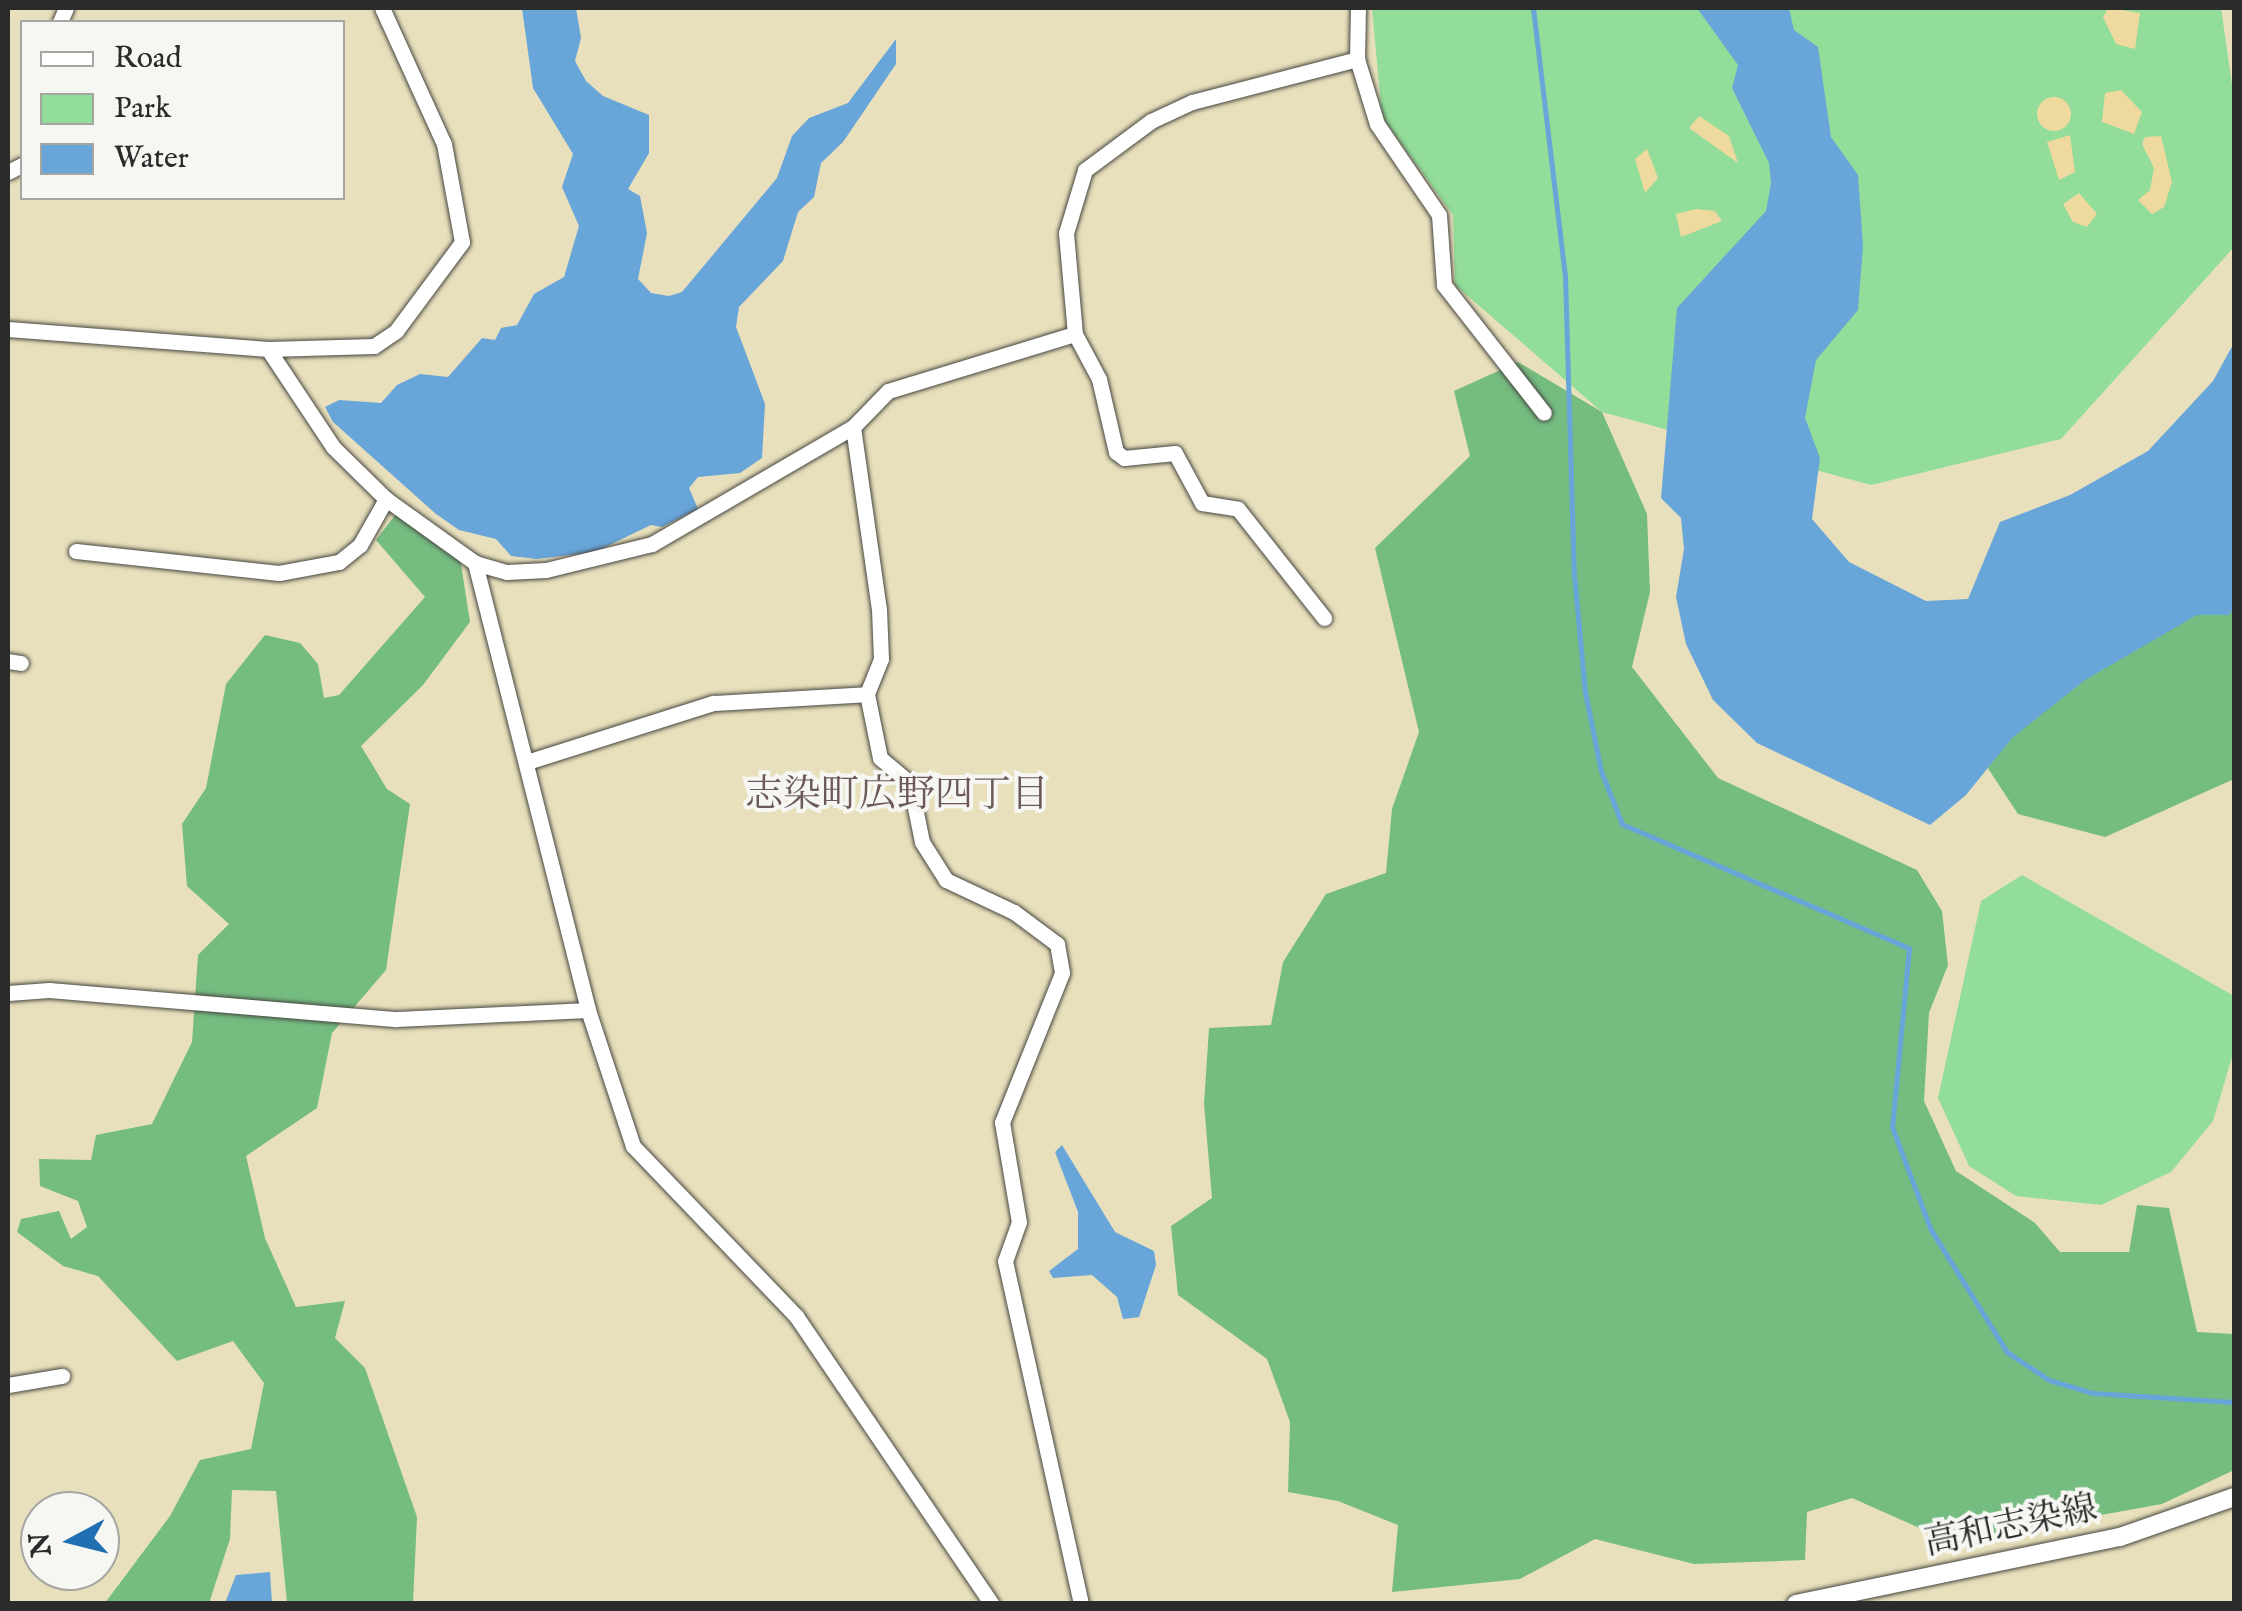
<!DOCTYPE html>
<meta charset="utf-8">
<style>
body{margin:0}
#map{position:relative;width:2242px;height:1611px;overflow:hidden;background:#e8e0bc;font-family:"IM FELL English","Noto Serif JP",serif}
div>[style]{position:absolute}
.green>*{inset:0;background:#92dd99}
.forest>*{inset:0;background:#75bc81}
.sand>*{inset:0;background:#eeda9e}
.round{border-radius:50%}
.water>*{inset:0;background:#68a5d9}
.stream>*{height:5px;margin:-2.5px;padding:0 2.5px;transform-origin:2.5px;border-radius:2.5px;background:#68a5d9}
.roads{filter:drop-shadow(0 0 2px #474641) drop-shadow(0 0 2px #474641)}
.minor>*{height:15px;margin:-7.5px;padding:0 7.5px;transform-origin:7.5px;border-radius:7.5px;background:#fff}
.tertiary>*{height:18px;margin:-9px;padding:0 9px;transform-origin:9px;border-radius:9px;background:#fff}
span{translate:-50% -50%;white-space:nowrap;text-align:center;line-height:1.15;-webkit-text-stroke:8px #f6f6f2;paint-order:stroke}
.street-label{font-size:35px;color:#2b2b2b}
.neighbourhood-label{font-size:38px;color:#6c5a59}
.frame{position:absolute;inset:0;border:10px solid #2b2b2b;pointer-events:none}
.legend{position:absolute;left:20px;top:20px;width:325px;height:180px;box-sizing:border-box;background:#f6f6f2;border:2px solid #a5a5a2;margin:0;padding:12px 18px;list-style:none;font-size:30px;color:#2b2b2b}
.legend li{display:flex;align-items:center;gap:20px;height:50px}
.legend b{width:50px;border:2px solid #a5a5a2}
.north{position:absolute;left:20px;top:1491px;width:100px;height:100px;box-sizing:border-box;background:#f6f6f2;border:2px solid #a5a5a2;border-radius:50%;rotate:263deg;font-size:28px;font-weight:700;line-height:40px;text-align:center;color:#2b2b2b}
.north::after{content:'';display:block;margin:auto;width:35px;height:45px;background:#1f6fb2;clip-path:polygon(50% 0,100% 100%,50% 72%,0 100%)}
</style>
<div id="map">
<div class="green">
<div style="clip-path:polygon(1372px 8px,2221px 8px,2234px 99px,2234px 247px,2061px 439px,1871px 485px,1602px 412px,1455px 285px,1453px 215px,1382px 117px)"></div>
<div style="clip-path:polygon(2022px 875px,2234px 996px,2232px 1057px,2213px 1121px,2171px 1172px,2101px 1205px,2016px 1196px,1969px 1166px,1938px 1098px,1981px 901px)"></div>
</div>
<div class="forest">
<div style="clip-path:polygon(1518px 362px,1602px 412px,1647px 514px,1650px 592px,1632px 667px,1718px 778px,1917px 870px,1942px 911px,1948px 965px,1929px 1013px,1924px 1101px,1956px 1171px,2035px 1223px,2060px 1252px,2129px 1252px,2137px 1205px,2169px 1208px,2197px 1332px,2234px 1334px,2234px 1470px,2162px 1504px,1951px 1542px,1852px 1498px,1807px 1512px,1805px 1560px,1694px 1564px,1595px 1539px,1520px 1579px,1392px 1592px,1398px 1525px,1338px 1501px,1288px 1492px,1290px 1422px,1267px 1359px,1178px 1295px,1171px 1226px,1212px 1198px,1204px 1104px,1209px 1028px,1271px 1025px,1283px 962px,1326px 894px,1386px 873px,1392px 809px,1419px 732px,1375px 548px,1470px 456px,1454px 391px)"></div>
<div style="clip-path:polygon(396px 514px,460px 558px,470px 622px,423px 685px,361px 746px,387px 789px,410px 804px,386px 970px,332px 1033px,317px 1108px,246px 1156px,265px 1238px,296px 1307px,345px 1301px,335px 1338px,365px 1368px,417px 1517px,413px 1603px,287px 1603px,276px 1491px,232px 1490px,230px 1539px,209px 1603px,105px 1603px,170px 1516px,200px 1460px,251px 1449px,264px 1383px,233px 1341px,177px 1361px,98px 1276px,63px 1266px,17px 1232px,21px 1219px,59px 1211px,71px 1239px,87px 1227px,78px 1201px,40px 1186px,39px 1159px,91px 1160px,96px 1135px,152px 1124px,192px 1042px,198px 955px,229px 924px,187px 886px,182px 824px,206px 788px,226px 684px,265px 635px,300px 643px,318px 664px,324px 698px,339px 695px,425px 597px,376px 540px)"></div>
<div style="clip-path:polygon(2234px 515px,2234px 779px,2105px 837px,2018px 814px,1972px 744px)"></div>
</div>
<div class="sand">
<div style="clip-path:polygon(2108px 8px,2140px 13px,2135px 49px,2116px 44px,2103px 17px)"></div>
<div style="clip-path:polygon(2121px 90px,2142px 112px,2134px 134px,2102px 122px,2105px 93px)"></div>
<div class="round" style="left:2037px;top:97px;width:34px;height:34px"></div>
<div style="clip-path:polygon(1699px 116px,1729px 136px,1738px 163px,1689px 128px)"></div>
<div style="clip-path:polygon(2070px 135px,2075px 172px,2059px 180px,2047px 142px)"></div>
<div style="clip-path:polygon(2161px 136px,2172px 182px,2164px 207px,2152px 214px,2138px 200px,2150px 190px,2154px 168px,2142px 144px,2145px 137px)"></div>
<div style="clip-path:polygon(1647px 149px,1658px 178px,1645px 193px,1635px 159px)"></div>
<div style="clip-path:polygon(2079px 193px,2097px 214px,2087px 227px,2073px 222px,2063px 204px)"></div>
<div style="clip-path:polygon(1696px 209px,1715px 211px,1722px 221px,1681px 237px,1676px 214px)"></div>
</div>
<div class="water">
<div style="clip-path:polygon(522px 8px,576px 8px,581px 38px,575px 61px,586px 81px,603px 96px,649px 115px,649px 153px,628px 189px,640px 196px,647px 233px,638px 279px,651px 293px,669px 296px,682px 292px,777px 178px,792px 136px,809px 118px,848px 103px,896px 39px,896px 64px,843px 142px,821px 163px,814px 197px,798px 212px,783px 261px,739px 307px,736px 327px,765px 404px,762px 458px,740px 473px,698px 477px,689px 488px,698px 509px,662px 527px,651px 525px,595px 552px,537px 559px,511px 556px,496px 539px,459px 530px,436px 514px,333px 422px,325px 407px,339px 400px,381px 403px,397px 385px,420px 374px,448px 377px,482px 338px,495px 340px,501px 328px,517px 325px,534px 294px,564px 277px,579px 226px,562px 187px,573px 154px,533px 88px)"></div>
<div style="clip-path:polygon(1697px 8px,1789px 8px,1794px 30px,1818px 47px,1831px 137px,1858px 175px,1863px 246px,1858px 310px,1816px 360px,1805px 418px,1820px 458px,1812px 519px,1849px 562px,1926px 601px,1968px 599px,2000px 522px,2070px 495px,2148px 451px,2213px 381px,2234px 343px,2234px 608px,2229px 615px,2197px 615px,2085px 680px,2012px 738px,1966px 795px,1930px 825px,1757px 743px,1713px 700px,1686px 644px,1676px 597px,1684px 549px,1681px 518px,1661px 498px,1677px 308px,1766px 211px,1771px 183px,1769px 163px,1732px 88px,1738px 65px)"></div>
<div style="clip-path:polygon(1062px 1145px,1115px 1232px,1154px 1251px,1156px 1265px,1139px 1317px,1123px 1319px,1117px 1297px,1092px 1275px,1053px 1278px,1049px 1271px,1078px 1249px,1078px 1212px,1055px 1152px)"></div>
<div style="clip-path:polygon(270px 1572px,272px 1603px,225px 1603px,236px 1575px)"></div>
</div>
<div class="stream">
<div style="left:1533px;top:8px;width:270px;rotate:83.2deg"></div>
<div style="left:1565px;top:276px;width:298px;rotate:88.3deg"></div>
<div style="left:1574px;top:574px;width:119px;rotate:84.7deg"></div>
<div style="left:1585px;top:692px;width:81px;rotate:78.6deg"></div>
<div style="left:1601px;top:771px;width:57px;rotate:68.4deg"></div>
<div style="left:1622px;top:824px;width:313px;rotate:23.4deg"></div>
<div style="left:1909px;top:948px;width:180px;rotate:95.4deg"></div>
<div style="left:1892px;top:1127px;width:110px;rotate:69.3deg"></div>
<div style="left:1931px;top:1230px;width:144px;rotate:58.1deg"></div>
<div style="left:2007px;top:1352px;width:50px;rotate:33.7deg"></div>
<div style="left:2049px;top:1380px;width:46px;rotate:16.5deg"></div>
<div style="left:2093px;top:1393px;width:141px;rotate:3.7deg"></div>
</div>
<div class="roads">
<div class="minor">
<div style="left:60px;top:22px;width:15px;rotate:-67deg"></div>
<div style="left:1357px;top:59px;width:68px;rotate:72.9deg"></div>
<div style="left:1377px;top:124px;width:110px;rotate:55.7deg"></div>
<div style="left:1439px;top:215px;width:70px;rotate:85.9deg"></div>
<div style="left:1444px;top:285px;width:162px;rotate:52deg"></div>
<div style="left:8px;top:172px;width:16px;rotate:-27deg"></div>
<div style="left:8px;top:329px;width:261px;rotate:4.4deg"></div>
<div style="left:268px;top:349px;width:106px;rotate:-1.6deg"></div>
<div style="left:374px;top:346px;width:27px;rotate:-34deg"></div>
<div style="left:396px;top:331px;width:111px;rotate:-53.4deg"></div>
<div style="left:462px;top:242px;width:100px;rotate:-100.4deg"></div>
<div style="left:444px;top:144px;width:149px;rotate:-114.5deg"></div>
<div style="left:1075px;top:334px;width:51px;rotate:61.9deg"></div>
<div style="left:1099px;top:379px;width:75px;rotate:76.9deg"></div>
<div style="left:1116px;top:452px;width:10px;rotate:37deg"></div>
<div style="left:1124px;top:458px;width:51px;rotate:-5.6deg"></div>
<div style="left:1175px;top:453px;width:57px;rotate:61.6deg"></div>
<div style="left:1202px;top:503px;width:36px;rotate:9deg"></div>
<div style="left:1238px;top:509px;width:139px;rotate:51.7deg"></div>
<div style="left:268px;top:349px;width:118px;rotate:56.4deg"></div>
<div style="left:333px;top:447px;width:74px;rotate:44.5deg"></div>
<div style="left:386px;top:499px;width:110px;rotate:35.7deg"></div>
<div style="left:475px;top:563px;width:33px;rotate:16deg"></div>
<div style="left:507px;top:572px;width:39px;rotate:-3deg"></div>
<div style="left:546px;top:570px;width:109px;rotate:-13.8deg"></div>
<div style="left:652px;top:544px;width:233px;rotate:-30.2deg"></div>
<div style="left:853px;top:427px;width:50px;rotate:-45.8deg"></div>
<div style="left:888px;top:391px;width:195px;rotate:-17deg"></div>
<div style="left:1075px;top:334px;width:101px;rotate:-95.1deg"></div>
<div style="left:1066px;top:233px;width:66px;rotate:-73.2deg"></div>
<div style="left:1085px;top:170px;width:82px;rotate:-36.6deg"></div>
<div style="left:1151px;top:121px;width:45px;rotate:-24.9deg"></div>
<div style="left:1192px;top:102px;width:171px;rotate:-14.6deg"></div>
<div style="left:1357px;top:59px;width:51px;rotate:-88.9deg"></div>
<div style="left:853px;top:427px;width:184px;rotate:81.9deg"></div>
<div style="left:879px;top:609px;width:50px;rotate:87.7deg"></div>
<div style="left:881px;top:659px;width:38px;rotate:112deg"></div>
<div style="left:867px;top:694px;width:65px;rotate:78.5deg"></div>
<div style="left:880px;top:758px;width:39px;rotate:40deg"></div>
<div style="left:910px;top:783px;width:60px;rotate:78.5deg"></div>
<div style="left:922px;top:842px;width:45px;rotate:57.7deg"></div>
<div style="left:946px;top:880px;width:75px;rotate:25.2deg"></div>
<div style="left:1014px;top:912px;width:54px;rotate:36.7deg"></div>
<div style="left:1057px;top:944px;width:29px;rotate:80deg"></div>
<div style="left:1062px;top:973px;width:161px;rotate:111.9deg"></div>
<div style="left:1002px;top:1122px;width:101px;rotate:80.4deg"></div>
<div style="left:1019px;top:1222px;width:41px;rotate:109.7deg"></div>
<div style="left:1005px;top:1261px;width:351px;rotate:77.5deg"></div>
<div style="left:76px;top:551px;width:204px;rotate:6.2deg"></div>
<div style="left:279px;top:573px;width:61px;rotate:-10.4deg"></div>
<div style="left:339px;top:562px;width:27px;rotate:-39deg"></div>
<div style="left:360px;top:545px;width:53px;rotate:-60.5deg"></div>
<div style="left:475px;top:563px;width:461px;rotate:75.8deg"></div>
<div style="left:588px;top:1010px;width:143px;rotate:71.7deg"></div>
<div style="left:633px;top:1146px;width:236px;rotate:46.2deg"></div>
<div style="left:796px;top:1316px;width:348px;rotate:55.8deg"></div>
<div style="left:8px;top:661px;width:13px;rotate:9deg"></div>
<div style="left:527px;top:762px;width:195px;rotate:-17.6deg"></div>
<div style="left:713px;top:703px;width:154px;rotate:-3.3deg"></div>
<div style="left:8px;top:993px;width:41px;rotate:-4.2deg"></div>
<div style="left:49px;top:990px;width:349px;rotate:4.8deg"></div>
<div style="left:397px;top:1019px;width:191px;rotate:-2.7deg"></div>
<div style="left:8px;top:1385px;width:55px;rotate:-9.5deg"></div>
</div>
<div class="tertiary">
<div style="left:1796px;top:1604px;width:331px;rotate:-11.7deg"></div>
<div style="left:2120px;top:1537px;width:121px;rotate:-19.3deg"></div>
</div>
</div>
<div class="street-label">
<span style="left:2011px;top:1527px;rotate:-12deg">高和志染線</span>
</div>
<div class="neighbourhood-label">
<span style="left:897px;top:797px">志染町広野四丁目</span>
</div>
<div class="frame"></div>
<ul class="legend">
<li><b style="height:12px;background:#fff"></b>Road</li>
<li><b style="height:28px;background:#92dd99"></b>Park</li>
<li><b style="height:28px;background:#68a5d9"></b>Water</li>
</ul>
<div class="north">N</div>
</div>
